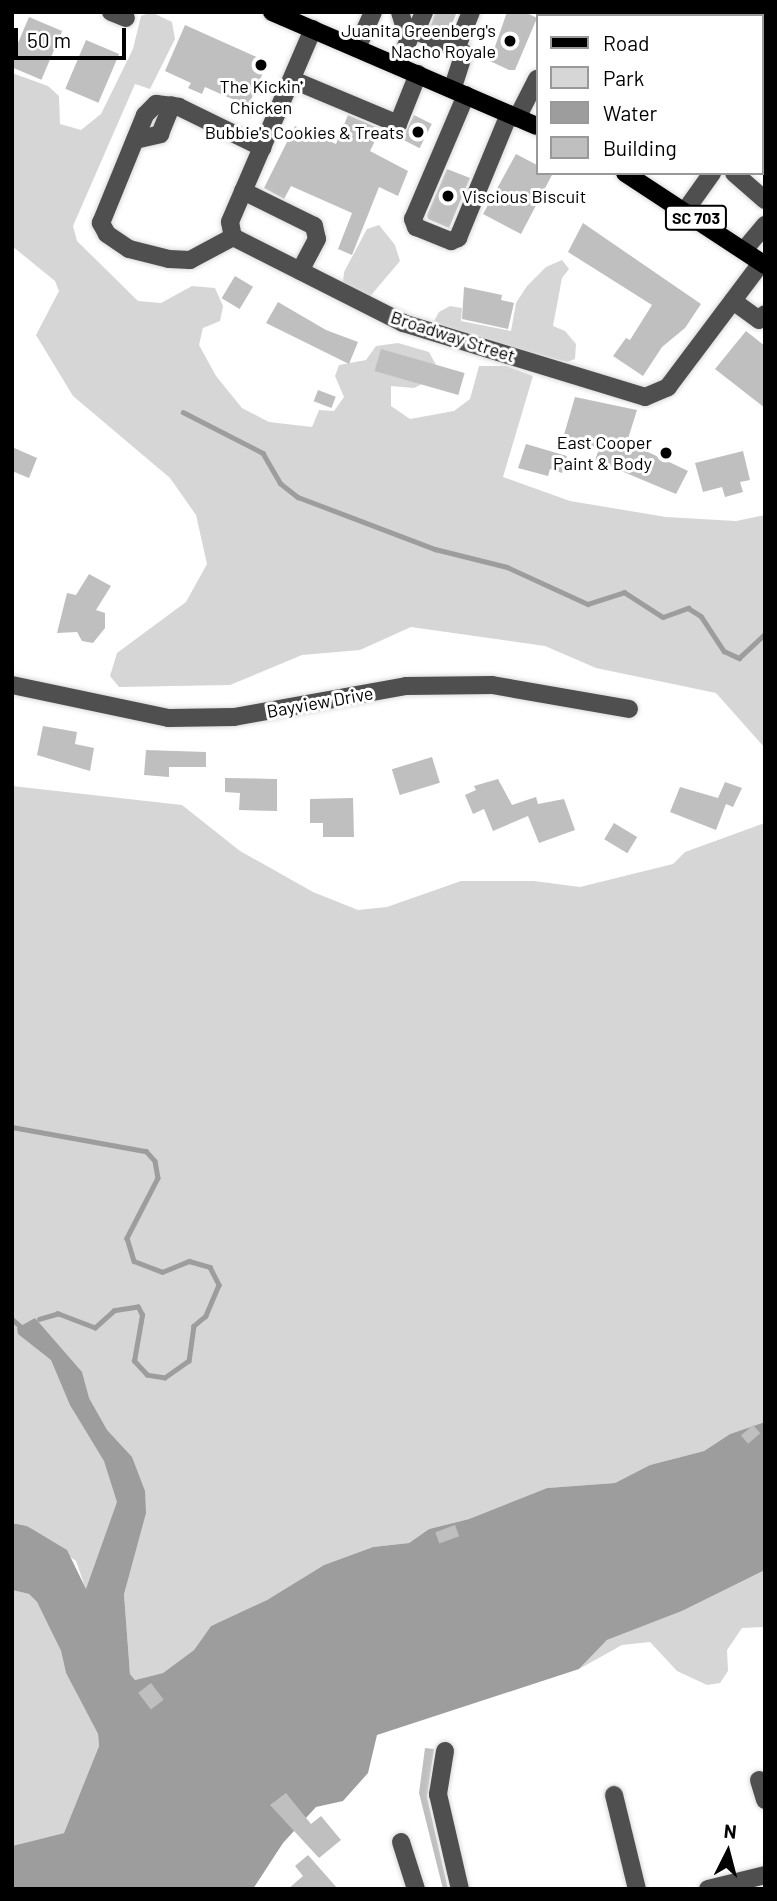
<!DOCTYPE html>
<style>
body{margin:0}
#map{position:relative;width:777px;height:1901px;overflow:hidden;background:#fff;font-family:Barlow,sans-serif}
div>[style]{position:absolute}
.green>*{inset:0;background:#d6d6d6}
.water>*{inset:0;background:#9d9d9d}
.stream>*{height:4.5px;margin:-2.25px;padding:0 2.25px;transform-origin:2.25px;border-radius:2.25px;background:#9d9d9d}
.building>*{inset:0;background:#bfbfbf;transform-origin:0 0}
.roads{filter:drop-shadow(0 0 2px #dbdbdb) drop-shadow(0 0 2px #dbdbdb)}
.minor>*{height:18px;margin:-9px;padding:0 9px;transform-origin:9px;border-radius:9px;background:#4f4f4f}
.major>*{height:18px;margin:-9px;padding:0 9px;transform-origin:9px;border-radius:9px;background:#000}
.dots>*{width:19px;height:19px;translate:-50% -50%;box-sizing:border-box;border:4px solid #fff;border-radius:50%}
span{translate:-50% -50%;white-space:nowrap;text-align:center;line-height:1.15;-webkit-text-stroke:6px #fff;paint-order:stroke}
.shield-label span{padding:2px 5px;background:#fff;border:2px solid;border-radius:5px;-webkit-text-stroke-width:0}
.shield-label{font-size:16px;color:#000;font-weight:700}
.poi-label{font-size:18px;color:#000}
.right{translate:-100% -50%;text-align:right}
.left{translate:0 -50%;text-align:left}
.street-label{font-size:18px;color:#000}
.frame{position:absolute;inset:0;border:14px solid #000;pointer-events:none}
.legend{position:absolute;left:536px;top:14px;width:228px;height:161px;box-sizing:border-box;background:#fff;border:2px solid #999;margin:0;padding:9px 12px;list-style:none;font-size:21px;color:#000}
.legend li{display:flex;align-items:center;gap:14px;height:35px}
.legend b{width:35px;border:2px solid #999}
.north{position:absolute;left:693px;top:1817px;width:70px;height:70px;-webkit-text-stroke:5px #fff;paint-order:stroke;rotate:6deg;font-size:19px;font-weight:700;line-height:28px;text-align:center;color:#000}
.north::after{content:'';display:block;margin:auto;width:24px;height:32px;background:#000;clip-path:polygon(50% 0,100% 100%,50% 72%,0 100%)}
.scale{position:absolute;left:14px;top:28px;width:112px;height:32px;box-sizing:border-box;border:4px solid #000;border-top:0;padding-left:9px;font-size:21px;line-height:24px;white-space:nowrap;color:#000;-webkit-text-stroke:5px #fff;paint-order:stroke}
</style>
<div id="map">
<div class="green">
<div style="clip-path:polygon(151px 12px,172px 22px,175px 39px,150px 89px,135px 84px,73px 226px,77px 241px,138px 301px,161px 303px,192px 286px,215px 288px,223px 306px,220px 321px,203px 328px,199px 345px,216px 376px,242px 408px,269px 422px,312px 427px,319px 410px,334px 411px,344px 397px,335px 376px,339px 365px,366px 360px,376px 346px,398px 343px,429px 352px,436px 365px,430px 380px,414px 388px,391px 386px,391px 406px,410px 419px,454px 411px,470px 399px,479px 366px,506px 366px,533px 376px,503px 477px,570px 501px,666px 517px,736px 521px,765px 515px,765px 748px,716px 693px,596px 668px,545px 646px,411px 627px,360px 650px,302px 655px,230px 685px,119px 687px,110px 676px,117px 653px,186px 602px,207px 564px,196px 515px,170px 478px,73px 396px,36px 335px,59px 291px,55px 281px,12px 246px,12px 73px,48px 86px,59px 96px,60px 124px,81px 130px,101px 114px,133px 49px,141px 16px)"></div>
<div style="clip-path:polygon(379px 225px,395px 245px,400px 261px,367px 300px,343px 282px,344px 272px,367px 229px)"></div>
<div style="clip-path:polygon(562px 260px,569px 269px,562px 278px,553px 326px,565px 331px,576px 344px,575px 359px,567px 362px,439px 329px,434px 321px,439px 312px,450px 306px,462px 308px,461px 321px,511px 331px,516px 303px,527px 286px,546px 267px)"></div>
<div style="clip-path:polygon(12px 786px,182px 805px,240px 851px,313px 892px,358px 910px,387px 907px,461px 881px,534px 881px,580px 887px,673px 864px,685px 852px,765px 823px,765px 1422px,730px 1434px,704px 1451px,650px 1465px,615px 1483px,547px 1488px,469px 1519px,429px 1529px,409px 1543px,373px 1547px,324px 1565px,267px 1600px,211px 1626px,194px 1650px,163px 1673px,135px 1680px,130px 1674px,124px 1594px,86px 1590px,76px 1561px,27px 1526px,12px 1523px)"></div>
<div style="clip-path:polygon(765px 1570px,765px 1627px,742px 1628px,727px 1650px,728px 1671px,720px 1683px,707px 1685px,677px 1671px,650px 1642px,622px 1645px,579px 1669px,607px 1640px,682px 1611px)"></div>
<div style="clip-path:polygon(12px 1590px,29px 1594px,37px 1602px,61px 1651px,66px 1673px,98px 1734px,99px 1746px,64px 1833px,12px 1846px)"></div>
</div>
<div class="water">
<div style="clip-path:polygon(35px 1318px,82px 1372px,89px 1398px,107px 1430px,132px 1457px,145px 1491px,146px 1513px,124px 1594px,130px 1674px,135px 1680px,163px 1673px,194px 1650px,211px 1626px,267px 1600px,324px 1565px,373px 1547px,409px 1543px,429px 1529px,469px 1519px,547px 1488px,615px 1483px,650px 1465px,704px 1451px,730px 1434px,765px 1422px,765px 1570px,682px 1611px,607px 1640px,579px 1669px,377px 1735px,368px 1773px,343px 1801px,316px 1807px,283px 1843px,253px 1889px,12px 1889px,12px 1846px,64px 1833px,99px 1746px,98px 1734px,66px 1673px,61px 1651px,37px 1602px,29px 1594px,12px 1590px,12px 1523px,27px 1526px,67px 1550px,86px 1589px,117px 1502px,104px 1461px,70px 1405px,51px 1360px,18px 1334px,17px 1328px)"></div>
</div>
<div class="stream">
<div style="left:183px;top:412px;width:90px;rotate:27.1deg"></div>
<div style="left:263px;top:453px;width:34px;rotate:60deg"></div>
<div style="left:280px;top:483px;width:23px;rotate:38deg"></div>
<div style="left:298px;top:497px;width:147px;rotate:20.8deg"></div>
<div style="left:435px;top:549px;width:74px;rotate:14deg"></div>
<div style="left:507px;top:567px;width:89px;rotate:24.6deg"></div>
<div style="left:588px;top:604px;width:38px;rotate:-18deg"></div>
<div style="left:624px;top:592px;width:46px;rotate:32.7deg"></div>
<div style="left:663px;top:617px;width:27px;rotate:-20deg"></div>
<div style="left:688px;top:608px;width:15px;rotate:32deg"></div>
<div style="left:701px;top:616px;width:42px;rotate:56.7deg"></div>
<div style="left:724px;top:651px;width:17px;rotate:25deg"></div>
<div style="left:739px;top:658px;width:35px;rotate:-43deg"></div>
<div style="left:12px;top:1127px;width:136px;rotate:10.2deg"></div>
<div style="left:146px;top:1151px;width:13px;rotate:48deg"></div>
<div style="left:155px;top:1161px;width:17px;rotate:80deg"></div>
<div style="left:158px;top:1178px;width:68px;rotate:117.3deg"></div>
<div style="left:127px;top:1238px;width:24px;rotate:73deg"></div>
<div style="left:134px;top:1261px;width:30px;rotate:21deg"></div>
<div style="left:162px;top:1272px;width:29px;rotate:-22deg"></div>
<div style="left:189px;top:1261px;width:22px;rotate:16deg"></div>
<div style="left:210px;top:1267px;width:20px;rotate:63deg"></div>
<div style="left:219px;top:1285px;width:34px;rotate:113deg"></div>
<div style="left:206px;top:1316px;width:16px;rotate:140deg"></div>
<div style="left:194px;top:1326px;width:35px;rotate:98deg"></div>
<div style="left:189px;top:1361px;width:29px;rotate:145deg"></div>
<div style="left:165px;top:1378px;width:18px;rotate:-171deg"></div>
<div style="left:147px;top:1375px;width:19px;rotate:-133deg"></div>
<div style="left:134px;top:1361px;width:47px;rotate:-80.1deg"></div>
<div style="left:142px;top:1315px;width:9px;rotate:-117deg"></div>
<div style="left:138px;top:1307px;width:24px;rotate:171deg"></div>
<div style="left:114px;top:1311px;width:25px;rotate:138deg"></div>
<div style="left:95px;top:1328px;width:40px;rotate:-159deg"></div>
<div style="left:58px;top:1314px;width:19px;rotate:164deg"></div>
<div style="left:12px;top:1319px;width:11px;rotate:41deg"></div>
</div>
<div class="building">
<div style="clip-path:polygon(435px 12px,457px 12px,448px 33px,431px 25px)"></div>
<div style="clip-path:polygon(507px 12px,525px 12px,537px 18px,515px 70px,509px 70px,490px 61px)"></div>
<div style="left:29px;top:17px;width:36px;height:53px;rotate:23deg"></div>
<div style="clip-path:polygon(185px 25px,268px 62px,248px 106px,205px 87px,202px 94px,188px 88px,191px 83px,165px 71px)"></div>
<div style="left:86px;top:40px;width:36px;height:53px;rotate:23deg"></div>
<div style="clip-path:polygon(348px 115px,381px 129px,370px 151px,408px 171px,398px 196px,379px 187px,352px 255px,338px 249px,352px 213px,291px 186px,284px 199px,264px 188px,295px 126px,336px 144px)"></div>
<div style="left:414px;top:115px;width:20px;height:27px;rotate:27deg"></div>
<div style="clip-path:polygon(516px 154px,537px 165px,537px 173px,553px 173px,521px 234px,483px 214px)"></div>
<div style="clip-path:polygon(447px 169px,470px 178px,449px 228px,428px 219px,427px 215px)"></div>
<div style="clip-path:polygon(583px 223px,701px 304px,685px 328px,662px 347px,643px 376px,613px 356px,626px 338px,630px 340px,652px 305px,568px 252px)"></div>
<div style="left:235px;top:276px;width:21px;height:26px;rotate:31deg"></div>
<div style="clip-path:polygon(464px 287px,502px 295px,501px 300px,514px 303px,508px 329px,462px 319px)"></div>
<div style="clip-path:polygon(278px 302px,326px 330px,358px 342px,349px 364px,266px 323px)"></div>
<div style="clip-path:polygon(746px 331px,765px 346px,765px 408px,715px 369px)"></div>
<div style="left:381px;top:349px;width:87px;height:23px;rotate:16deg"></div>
<div style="left:318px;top:390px;width:19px;height:12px;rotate:21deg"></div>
<div style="clip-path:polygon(575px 397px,637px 410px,627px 442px,688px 471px,676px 494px,595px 460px,599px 449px,563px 438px)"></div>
<div style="clip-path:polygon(526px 444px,567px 456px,562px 473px,550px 469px,548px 476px,518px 468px)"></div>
<div style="clip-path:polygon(12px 447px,37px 458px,29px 478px,12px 471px)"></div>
<div style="clip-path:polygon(743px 451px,750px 480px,740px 482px,743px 492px,725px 497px,722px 487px,703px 492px,695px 463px)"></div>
<div style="clip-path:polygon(89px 574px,111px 586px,96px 610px,105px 613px,105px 628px,93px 643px,82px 641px,77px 632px,57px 633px,67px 593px,76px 595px)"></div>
<div style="clip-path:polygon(43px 726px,77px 732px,75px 744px,94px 748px,90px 771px,37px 755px)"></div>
<div style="clip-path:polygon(146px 750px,206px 752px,206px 767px,169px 767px,169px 777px,144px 775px)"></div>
<div style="left:432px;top:757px;width:27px;height:42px;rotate:73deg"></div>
<div style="clip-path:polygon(225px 778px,277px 779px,277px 811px,239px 810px,240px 793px,225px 792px)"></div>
<div style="clip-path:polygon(498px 779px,512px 805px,536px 797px,538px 804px,564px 799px,575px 830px,539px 843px,528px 816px,493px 831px,484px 809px,473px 814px,465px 795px,476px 790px,474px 786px)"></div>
<div style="clip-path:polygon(725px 782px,742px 788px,733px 807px,726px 804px,716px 830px,670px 812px,680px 787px,718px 798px)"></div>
<div style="clip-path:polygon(353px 798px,354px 837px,323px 837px,323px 823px,310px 823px,310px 799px)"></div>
<div style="left:614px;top:823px;width:27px;height:19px;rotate:31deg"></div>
<div style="left:753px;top:1425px;width:11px;height:16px;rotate:49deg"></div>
<div style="left:455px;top:1525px;width:12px;height:21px;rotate:70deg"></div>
<div style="left:151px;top:1683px;width:21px;height:16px;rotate:53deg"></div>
<div style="clip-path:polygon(425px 1748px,434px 1749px,427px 1797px,448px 1889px,443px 1889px,419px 1793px)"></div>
<div style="clip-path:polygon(286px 1793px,311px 1824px,321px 1816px,341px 1840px,319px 1858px,270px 1805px)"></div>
<div style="clip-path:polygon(308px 1855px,338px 1889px,288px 1889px,303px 1876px,295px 1866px)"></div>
</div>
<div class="roads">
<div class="minor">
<div style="left:111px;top:12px;width:16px;rotate:22deg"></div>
<div style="left:400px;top:12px;width:14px;rotate:73deg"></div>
<div style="left:404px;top:25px;width:66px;rotate:25deg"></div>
<div style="left:464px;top:53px;width:38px;rotate:108deg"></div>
<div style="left:569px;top:16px;width:4px;rotate:-76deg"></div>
<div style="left:636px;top:16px;width:4px;rotate:-63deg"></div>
<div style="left:313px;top:29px;width:210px;rotate:113.3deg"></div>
<div style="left:230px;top:222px;width:15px;rotate:79deg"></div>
<div style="left:233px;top:237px;width:191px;rotate:26.8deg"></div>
<div style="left:403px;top:323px;width:253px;rotate:17deg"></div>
<div style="left:645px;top:397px;width:25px;rotate:-23deg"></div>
<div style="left:668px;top:387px;width:156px;rotate:-53.1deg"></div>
<div style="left:416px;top:31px;width:21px;rotate:-67deg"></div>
<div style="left:357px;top:48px;width:39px;rotate:-66deg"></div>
<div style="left:456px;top:49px;width:40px;rotate:-68deg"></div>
<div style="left:398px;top:65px;width:38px;rotate:-67deg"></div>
<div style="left:293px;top:80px;width:114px;rotate:22.7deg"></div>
<div style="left:398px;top:124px;width:54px;rotate:-68.2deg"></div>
<div style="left:466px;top:95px;width:135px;rotate:113.1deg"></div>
<div style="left:413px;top:219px;width:9px;rotate:69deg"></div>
<div style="left:416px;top:227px;width:38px;rotate:22deg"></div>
<div style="left:451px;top:241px;width:8px;rotate:-23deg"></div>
<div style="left:458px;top:238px;width:134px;rotate:-67.6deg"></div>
<div style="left:761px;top:116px;width:6px;rotate:-45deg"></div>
<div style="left:517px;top:118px;width:44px;rotate:-62.9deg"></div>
<div style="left:135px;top:140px;width:26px;rotate:-13deg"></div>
<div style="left:160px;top:134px;width:31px;rotate:-68deg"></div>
<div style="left:734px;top:173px;width:41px;rotate:41.1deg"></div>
<div style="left:243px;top:191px;width:79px;rotate:26.2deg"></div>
<div style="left:314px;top:226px;width:13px;rotate:77deg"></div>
<div style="left:317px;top:239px;width:36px;rotate:118deg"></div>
<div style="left:685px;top:211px;width:47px;rotate:-54.6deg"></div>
<div style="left:233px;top:237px;width:49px;rotate:151.9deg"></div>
<div style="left:190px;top:260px;width:21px;rotate:-177deg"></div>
<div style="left:169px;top:259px;width:41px;rotate:-166deg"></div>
<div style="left:129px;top:249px;width:27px;rotate:-146deg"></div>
<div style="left:107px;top:234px;width:13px;rotate:-119deg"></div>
<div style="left:101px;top:223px;width:117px;rotate:-67.8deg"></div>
<div style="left:145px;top:115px;width:16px;rotate:-45deg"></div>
<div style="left:156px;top:104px;width:23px;rotate:7deg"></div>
<div style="left:179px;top:107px;width:93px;rotate:26deg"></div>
<div style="left:744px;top:250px;width:33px;rotate:-50deg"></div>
<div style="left:733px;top:301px;width:32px;rotate:36deg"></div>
<div style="left:759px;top:320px;width:8px;rotate:-45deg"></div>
<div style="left:12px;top:685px;width:160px;rotate:11.9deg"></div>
<div style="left:169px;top:718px;width:65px;rotate:-0.9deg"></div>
<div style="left:234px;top:717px;width:175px;rotate:-10.2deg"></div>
<div style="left:406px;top:686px;width:86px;rotate:-0.7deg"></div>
<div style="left:492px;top:685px;width:139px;rotate:9.9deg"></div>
<div style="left:445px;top:1751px;width:44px;rotate:99.2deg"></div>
<div style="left:438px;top:1794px;width:98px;rotate:77deg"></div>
<div style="left:759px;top:1780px;width:21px;rotate:73deg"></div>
<div style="left:614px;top:1795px;width:97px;rotate:76.3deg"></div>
<div style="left:401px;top:1842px;width:49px;rotate:72.3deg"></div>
<div style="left:708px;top:1889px;width:59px;rotate:-13.8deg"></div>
</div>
<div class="major">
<div style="left:272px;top:12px;width:288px;rotate:23.3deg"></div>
<div style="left:625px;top:173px;width:168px;rotate:33.3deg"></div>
</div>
</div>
<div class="dots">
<div style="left:510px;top:41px;background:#000"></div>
<div style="left:261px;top:65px;background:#000"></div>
<div style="left:418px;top:132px;background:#000"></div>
<div style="left:448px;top:196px;background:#000"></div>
<div style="left:666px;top:453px;background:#000"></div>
</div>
<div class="shield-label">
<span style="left:696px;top:218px">SC 703</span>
</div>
<div class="poi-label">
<span class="right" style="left:496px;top:41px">Juanita Greenberg's<br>Nacho Royale</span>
<span style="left:261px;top:97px">The Kickin'<br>Chicken</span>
<span class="right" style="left:404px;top:132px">Bubbie's Cookies &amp; Treats</span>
<span class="left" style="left:462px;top:196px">Viscious Biscuit</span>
<span class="right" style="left:652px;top:453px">East Cooper<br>Paint &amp; Body</span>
</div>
<div class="street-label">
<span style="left:453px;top:336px;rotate:18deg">Broadway Street</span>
<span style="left:320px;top:702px;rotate:-10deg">Bayview Drive</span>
</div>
<div class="frame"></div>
<ul class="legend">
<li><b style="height:9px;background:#000"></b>Road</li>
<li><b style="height:19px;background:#d6d6d6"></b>Park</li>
<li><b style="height:19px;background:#9d9d9d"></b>Water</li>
<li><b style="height:19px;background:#bfbfbf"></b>Building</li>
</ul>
<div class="north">N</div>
<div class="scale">50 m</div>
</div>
